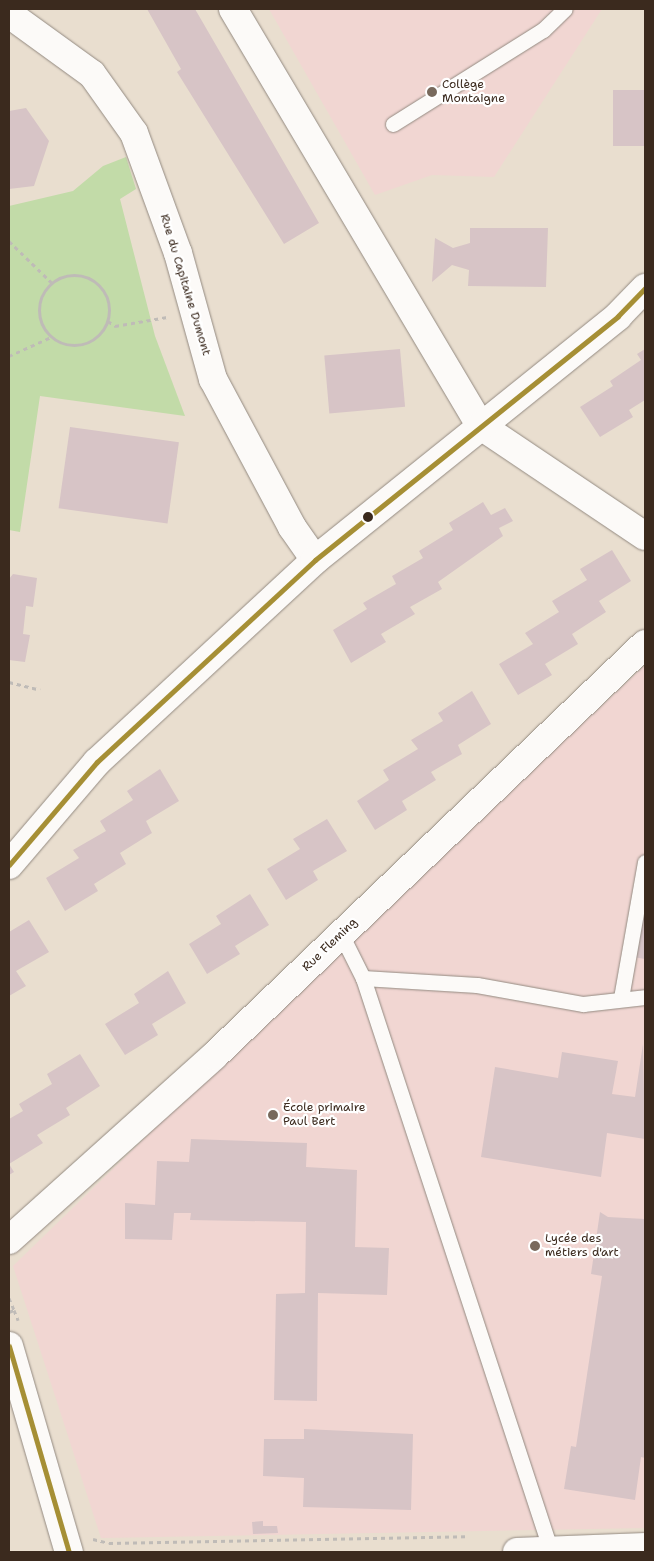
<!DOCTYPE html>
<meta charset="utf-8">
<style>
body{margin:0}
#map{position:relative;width:654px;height:1561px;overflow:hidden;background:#e9decf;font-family:"Shantell Sans",sans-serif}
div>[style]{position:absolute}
.built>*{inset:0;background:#f1d6d2}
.green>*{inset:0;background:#c2dba8}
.building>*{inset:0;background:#d7c4c6;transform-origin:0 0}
.path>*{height:3px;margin-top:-1.5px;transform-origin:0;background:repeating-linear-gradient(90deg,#bfbbb7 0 4px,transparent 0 8px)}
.path>.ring{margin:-1.5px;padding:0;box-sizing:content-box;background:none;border:3px solid #bfbbb7;border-radius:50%}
.roads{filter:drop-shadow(0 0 1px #938a81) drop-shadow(0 0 1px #938a81)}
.service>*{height:15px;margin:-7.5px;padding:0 7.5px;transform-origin:7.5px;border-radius:7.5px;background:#fcfaf8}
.minor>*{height:28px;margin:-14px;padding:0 14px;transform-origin:14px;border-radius:14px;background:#fcfaf8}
.tertiary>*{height:28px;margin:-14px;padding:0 14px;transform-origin:14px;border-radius:14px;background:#fcfaf8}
.bus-1>*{height:5px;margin:-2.5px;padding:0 2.5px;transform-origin:2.5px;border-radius:2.5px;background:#a68f35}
.dots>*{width:14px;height:14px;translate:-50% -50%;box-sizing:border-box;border:2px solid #fff;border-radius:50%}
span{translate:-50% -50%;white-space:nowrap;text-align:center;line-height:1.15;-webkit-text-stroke:4.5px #fff;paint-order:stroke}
.poi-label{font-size:12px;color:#3b2a1e}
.left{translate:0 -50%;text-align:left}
.street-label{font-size:12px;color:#3b2a1e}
.frame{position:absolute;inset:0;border:10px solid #3b2a1e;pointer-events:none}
</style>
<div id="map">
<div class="built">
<div style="clip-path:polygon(269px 9px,602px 9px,494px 177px,432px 175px,375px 195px)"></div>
<div style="clip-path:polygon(645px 665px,645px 1528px,101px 1538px,13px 1266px,323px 965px)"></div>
</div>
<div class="green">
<div style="clip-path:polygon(126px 157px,136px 189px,120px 199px,155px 336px,185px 416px,40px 396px,20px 532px,9px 530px,9px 206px,73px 191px,103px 166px)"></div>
</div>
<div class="building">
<div style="clip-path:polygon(147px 9px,195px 9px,319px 223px,284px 244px,177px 72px,181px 69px)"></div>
<div style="left:613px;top:90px;width:32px;height:56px"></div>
<div style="clip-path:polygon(26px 108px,49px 141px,34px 186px,9px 189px,9px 111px)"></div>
<div style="clip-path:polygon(470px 228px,548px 228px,546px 287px,468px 286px,469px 270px,452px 265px,432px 282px,435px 238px,453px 248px,470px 243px)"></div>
<div style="left:400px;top:349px;width:58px;height:76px;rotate:85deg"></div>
<div style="clip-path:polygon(645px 349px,645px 400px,629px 410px,633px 417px,600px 437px,580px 407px,613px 386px,610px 381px,641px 360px,637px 354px)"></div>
<div style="left:70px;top:427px;width:110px;height:82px;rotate:8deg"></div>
<div style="clip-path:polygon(483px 502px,491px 515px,505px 508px,513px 521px,499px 528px,503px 536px,438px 582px,442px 589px,410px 607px,415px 614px,381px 634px,386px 642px,351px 663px,333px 630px,367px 609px,363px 603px,396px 584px,392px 576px,423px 558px,419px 551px,453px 530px,449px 523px)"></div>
<div style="clip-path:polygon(612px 550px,631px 581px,599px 601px,606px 612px,572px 634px,578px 644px,545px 664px,552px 675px,518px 695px,499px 664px,533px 644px,525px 633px,559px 612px,552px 601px,587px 580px,580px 569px)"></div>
<div style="clip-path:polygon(13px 574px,37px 578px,33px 607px,26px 606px,23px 634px,30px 635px,25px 662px,9px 660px,9px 579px)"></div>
<div style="clip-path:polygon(472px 691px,491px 724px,458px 745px,462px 754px,431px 772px,436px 780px,402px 801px,407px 810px,375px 830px,357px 801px,389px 780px,383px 770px,418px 749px,411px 740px,443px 721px,438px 713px)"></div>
<div style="clip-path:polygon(160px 769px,179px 801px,146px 821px,152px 833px,120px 853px,126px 864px,94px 884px,98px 891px,65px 911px,46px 878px,79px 858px,73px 850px,106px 831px,100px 821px,133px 800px,127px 791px)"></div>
<div style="clip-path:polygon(327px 819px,347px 851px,313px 871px,318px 880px,286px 900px,267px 869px,300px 849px,293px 839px)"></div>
<div style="clip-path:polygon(250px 894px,269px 925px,235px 946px,240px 954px,207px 974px,189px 944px,221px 924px,216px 916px)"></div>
<div style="clip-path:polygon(640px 918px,645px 918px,645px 959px,633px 957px)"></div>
<div style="clip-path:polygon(29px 920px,49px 952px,16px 971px,26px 986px,9px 996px,9px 932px)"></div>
<div style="clip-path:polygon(168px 971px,186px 1003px,152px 1024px,158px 1035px,125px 1055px,105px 1024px,139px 1003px,134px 994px)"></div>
<div style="clip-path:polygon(643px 1044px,645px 1139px,607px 1133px,601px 1177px,481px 1157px,495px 1067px,558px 1078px,562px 1052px,618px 1061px,612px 1094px,635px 1097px)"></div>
<div style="clip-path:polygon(80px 1054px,100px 1086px,66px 1108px,70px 1115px,37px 1135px,43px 1143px,9px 1164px,14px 1172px,9px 1175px,9px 1119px,23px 1111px,19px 1104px,52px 1084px,47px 1074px)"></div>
<div style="clip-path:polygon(191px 1139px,307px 1143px,306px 1167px,357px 1170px,355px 1247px,389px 1248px,387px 1295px,318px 1293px,317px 1401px,274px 1400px,276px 1294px,305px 1293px,306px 1222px,190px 1220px,191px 1213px,174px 1213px,172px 1240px,125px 1239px,125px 1203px,155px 1205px,157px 1161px,189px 1162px)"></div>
<div style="clip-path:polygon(600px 1212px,608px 1217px,645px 1219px,645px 1458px,641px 1457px,635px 1500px,564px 1489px,571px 1446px,576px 1447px,602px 1276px,591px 1274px)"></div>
<div style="clip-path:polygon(304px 1429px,413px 1434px,411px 1510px,303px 1507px,304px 1478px,263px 1476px,264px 1439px,304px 1439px)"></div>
<div style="clip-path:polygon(263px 1521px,263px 1526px,277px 1526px,278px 1533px,253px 1534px,252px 1522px)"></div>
</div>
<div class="path">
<div style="left:9px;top:241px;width:60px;rotate:44.3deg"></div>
<div class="ring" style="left:39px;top:275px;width:67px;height:67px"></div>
<div style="left:108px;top:321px;width:9px;rotate:36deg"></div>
<div style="left:115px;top:326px;width:53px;rotate:-9.8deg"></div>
<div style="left:9px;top:356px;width:46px;rotate:-24.3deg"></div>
<div style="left:9px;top:682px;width:32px;rotate:14deg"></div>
<div style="left:9px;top:1298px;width:13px;rotate:67deg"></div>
<div style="left:9px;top:1312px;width:5px;rotate:-22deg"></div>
<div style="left:14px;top:1310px;width:11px;rotate:68deg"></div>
<div style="left:93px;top:1539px;width:16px;rotate:14deg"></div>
<div style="left:109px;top:1543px;width:358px;rotate:-1.1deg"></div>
</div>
<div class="roads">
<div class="service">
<div style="left:393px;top:124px;width:177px;rotate:-32.1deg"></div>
<div style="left:543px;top:30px;width:30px;rotate:-44deg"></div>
<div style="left:341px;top:934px;width:49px;rotate:63.4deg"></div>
<div style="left:363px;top:978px;width:603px;rotate:71.84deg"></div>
<div style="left:363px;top:978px;width:114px;rotate:3.5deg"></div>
<div style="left:477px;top:985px;width:108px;rotate:10.2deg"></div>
<div style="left:583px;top:1004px;width:62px;rotate:-6.4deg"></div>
<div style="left:621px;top:998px;width:138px;rotate:-80deg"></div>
</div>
<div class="minor">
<div style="left:233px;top:9px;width:485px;rotate:59.3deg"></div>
<div style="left:481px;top:426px;width:197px;rotate:33.9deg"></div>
<div style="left:9px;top:14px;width:102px;rotate:35.9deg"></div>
<div style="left:92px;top:74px;width:72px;rotate:54.6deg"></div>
<div style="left:134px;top:133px;width:128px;rotate:69.9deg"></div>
<div style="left:178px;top:253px;width:131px;rotate:74.5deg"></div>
<div style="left:213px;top:379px;width:168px;rotate:61.9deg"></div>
<div style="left:292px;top:527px;width:40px;rotate:55.1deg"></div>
<div style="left:9px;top:865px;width:135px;rotate:-49.5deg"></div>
<div style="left:97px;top:762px;width:297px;rotate:-42.8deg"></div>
<div style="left:315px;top:560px;width:389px;rotate:-38.8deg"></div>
<div style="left:618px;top:316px;width:39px;rotate:-46deg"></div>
<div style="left:9px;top:1240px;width:275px;rotate:-41.9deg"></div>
<div style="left:214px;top:1056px;width:596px;rotate:-43.71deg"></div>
<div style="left:517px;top:1552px;width:128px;rotate:-2.2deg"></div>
</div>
<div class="tertiary">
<div style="left:9px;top:1346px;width:215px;rotate:73.8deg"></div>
</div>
</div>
<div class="bus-1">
<div style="left:9px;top:865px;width:135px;rotate:-49.5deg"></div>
<div style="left:97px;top:762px;width:297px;rotate:-42.8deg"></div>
<div style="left:315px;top:560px;width:389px;rotate:-38.8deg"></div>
<div style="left:618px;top:316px;width:39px;rotate:-46deg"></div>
<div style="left:9px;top:1346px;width:215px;rotate:73.8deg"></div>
</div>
<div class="dots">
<div style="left:432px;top:92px;background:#78695c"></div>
<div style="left:368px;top:517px;background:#3b2a1e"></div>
<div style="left:273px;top:1115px;background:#78695c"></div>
<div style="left:535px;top:1246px;background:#78695c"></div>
</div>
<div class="poi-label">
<span class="left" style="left:442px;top:92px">Collège<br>Montaigne</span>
<span class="left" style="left:283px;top:1115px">École primaire<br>Paul Bert</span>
<span class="left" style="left:545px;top:1246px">Lycée des<br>métiers d'art</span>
</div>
<div class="street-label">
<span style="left:185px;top:285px;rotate:73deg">Rue du Capitaine Dumont</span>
<span style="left:330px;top:945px;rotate:-44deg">Rue Fleming</span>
</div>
<div class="frame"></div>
</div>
